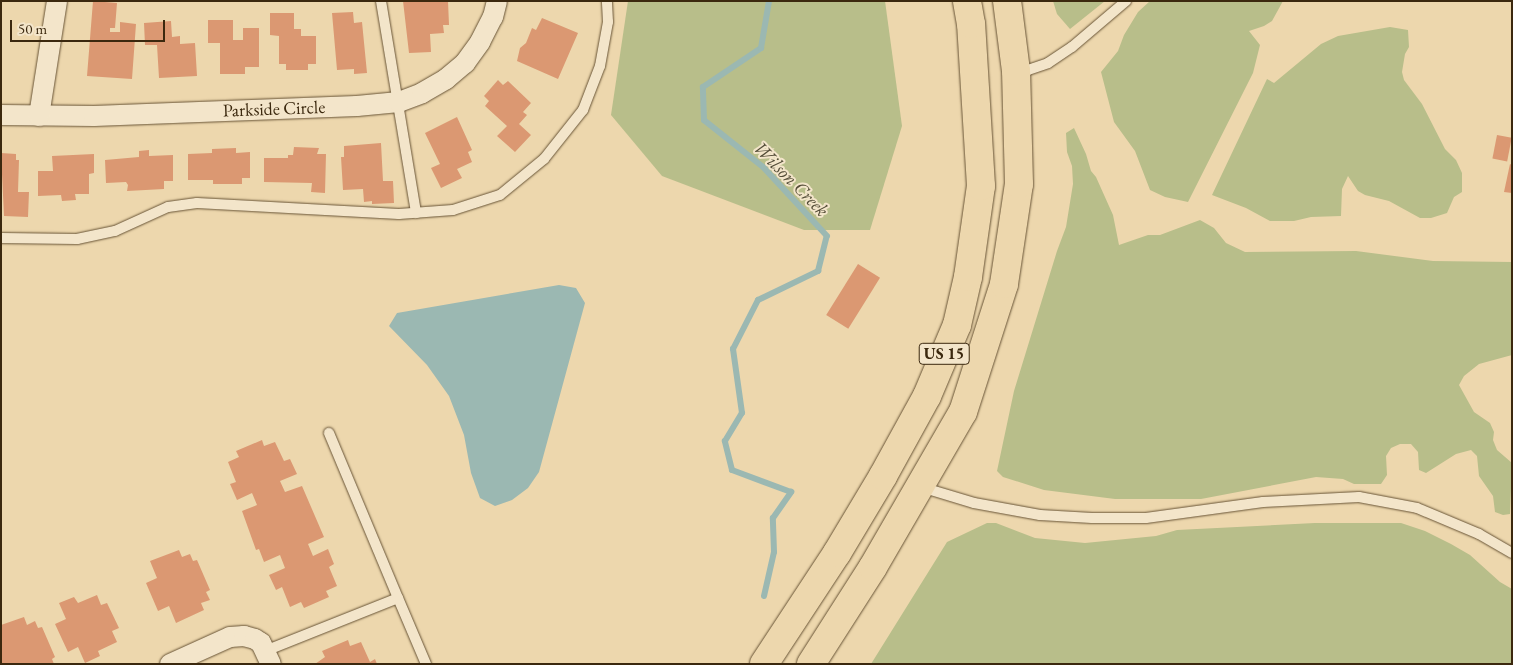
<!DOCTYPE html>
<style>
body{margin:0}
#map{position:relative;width:1513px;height:665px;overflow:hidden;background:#edd7ad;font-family:"EB Garamond",serif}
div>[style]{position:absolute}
.green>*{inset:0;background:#b8be8a}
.water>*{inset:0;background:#9bb8b2}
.stream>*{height:6px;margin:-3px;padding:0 3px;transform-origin:3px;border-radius:3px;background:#9bb8b2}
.building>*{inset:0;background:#db9872;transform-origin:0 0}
.roads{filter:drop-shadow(0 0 1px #685436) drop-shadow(0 0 1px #685436)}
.lane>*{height:10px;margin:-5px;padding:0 5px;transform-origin:5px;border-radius:5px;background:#f3e5ca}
.street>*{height:20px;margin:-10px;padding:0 10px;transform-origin:10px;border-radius:10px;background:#f3e5ca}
.highway>*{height:28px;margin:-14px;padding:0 14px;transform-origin:14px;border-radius:14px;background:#edd7ad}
span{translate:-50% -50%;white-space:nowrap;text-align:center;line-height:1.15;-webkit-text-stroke:4px #f3e5ca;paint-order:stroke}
.shield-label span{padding:1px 4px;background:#f3e5ca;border:1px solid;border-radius:4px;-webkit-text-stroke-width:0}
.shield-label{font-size:16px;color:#3b280e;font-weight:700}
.street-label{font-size:18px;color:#3b280e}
.water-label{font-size:19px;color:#534c37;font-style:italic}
.frame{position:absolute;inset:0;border:2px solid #3b280e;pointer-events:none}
.scale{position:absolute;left:10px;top:20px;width:155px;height:22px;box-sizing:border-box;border:2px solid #3b280e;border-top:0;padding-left:6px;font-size:15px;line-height:18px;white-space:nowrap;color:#3b280e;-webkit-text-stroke:4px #f3e5ca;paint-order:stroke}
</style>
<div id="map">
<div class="green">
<div style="clip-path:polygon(628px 1px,885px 1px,902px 126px,870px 230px,804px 230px,662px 176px,611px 115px)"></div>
<div style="clip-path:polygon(1053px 1px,1105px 1px,1070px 29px,1057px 14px)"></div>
<div style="clip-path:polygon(1150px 1px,1283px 1px,1272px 21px,1264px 26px,1249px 31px,1260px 45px,1253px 73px,1188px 202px,1165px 197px,1150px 190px,1135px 151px,1114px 122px,1101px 72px,1118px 51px,1124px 35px,1138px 12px)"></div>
<div style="clip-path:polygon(1390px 27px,1408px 30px,1409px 47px,1405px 54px,1402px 72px,1404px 80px,1422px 104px,1445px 149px,1456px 160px,1462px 173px,1462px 192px,1454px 197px,1447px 213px,1431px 218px,1420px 218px,1389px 201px,1365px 195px,1358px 191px,1348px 176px,1342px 189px,1341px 216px,1311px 217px,1294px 221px,1270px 221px,1246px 208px,1212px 195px,1267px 79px,1274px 83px,1321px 44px,1338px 36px)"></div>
<div style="clip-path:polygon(1074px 128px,1086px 154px,1091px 171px,1096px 177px,1113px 215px,1119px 245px,1148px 235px,1160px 235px,1200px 220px,1214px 228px,1226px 243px,1245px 252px,1356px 251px,1433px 261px,1512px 262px,1512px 355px,1479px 364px,1464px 376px,1459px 385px,1474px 412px,1490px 423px,1494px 432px,1493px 440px,1497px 450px,1512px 463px,1510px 514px,1503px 515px,1495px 512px,1493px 496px,1479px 476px,1477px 456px,1471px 450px,1456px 454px,1426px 473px,1419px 470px,1418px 452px,1411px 444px,1400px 444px,1391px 448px,1386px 456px,1387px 475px,1381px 484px,1354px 484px,1343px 479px,1316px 477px,1201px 499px,1115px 499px,1044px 490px,1003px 477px,997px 471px,1014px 391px,1057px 251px,1066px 227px,1073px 184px,1072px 166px,1067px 152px,1066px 133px)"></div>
<div style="clip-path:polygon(987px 523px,996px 523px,1035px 538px,1085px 543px,1156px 536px,1177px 530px,1315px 523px,1401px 523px,1425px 531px,1451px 544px,1470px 555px,1500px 582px,1512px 589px,1512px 664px,871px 664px,947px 542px)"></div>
</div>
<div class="water">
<div style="clip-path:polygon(559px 285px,576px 288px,585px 303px,539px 472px,528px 488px,512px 500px,495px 506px,480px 498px,471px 473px,464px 435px,449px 396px,427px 365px,389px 326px,397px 313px)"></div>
</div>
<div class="stream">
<div style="left:764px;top:596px;width:45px;rotate:-77.2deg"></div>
<div style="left:774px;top:552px;width:34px;rotate:-92deg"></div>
<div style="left:773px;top:518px;width:32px;rotate:-55deg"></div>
<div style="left:791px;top:492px;width:63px;rotate:-159.6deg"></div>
<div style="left:732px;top:470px;width:30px;rotate:-104deg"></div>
<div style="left:725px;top:441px;width:33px;rotate:-59deg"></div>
<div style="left:742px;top:413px;width:65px;rotate:-98deg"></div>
<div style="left:733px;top:349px;width:55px;rotate:-63deg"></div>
<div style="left:758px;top:300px;width:67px;rotate:-25.8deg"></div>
<div style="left:818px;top:271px;width:36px;rotate:-76deg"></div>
<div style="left:827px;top:236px;width:94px;rotate:-132.8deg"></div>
<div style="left:763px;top:167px;width:75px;rotate:-141.5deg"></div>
<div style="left:704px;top:120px;width:33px;rotate:-92deg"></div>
<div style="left:703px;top:87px;width:70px;rotate:-33.9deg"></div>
<div style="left:761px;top:48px;width:48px;rotate:-80.3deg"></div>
</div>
<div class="building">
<div style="clip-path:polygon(93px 1px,117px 3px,115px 28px,110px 28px,110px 32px,120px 32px,120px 22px,136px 24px,132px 79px,87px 76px)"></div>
<div style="clip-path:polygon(403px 1px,448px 1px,449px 25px,443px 25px,444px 33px,430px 34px,431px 52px,409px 53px)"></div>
<div style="clip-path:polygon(353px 12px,354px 23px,362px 22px,367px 73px,354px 74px,354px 69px,337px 70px,332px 13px)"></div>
<div style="clip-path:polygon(270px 13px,294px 13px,294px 29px,301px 29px,301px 36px,316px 36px,316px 64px,308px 64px,308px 70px,286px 70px,286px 64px,279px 64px,279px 36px,270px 35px)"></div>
<div style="clip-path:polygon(542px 18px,578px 33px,558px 79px,517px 61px,520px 48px,526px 43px,532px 28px,536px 30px)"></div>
<div style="clip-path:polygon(208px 20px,233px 20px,233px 40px,243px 40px,243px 28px,259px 28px,259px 67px,245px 67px,245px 74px,220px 74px,220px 43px,208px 43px)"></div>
<div style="clip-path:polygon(171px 21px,172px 37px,180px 36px,180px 44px,195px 43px,197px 76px,159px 78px,157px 45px,145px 45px,144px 23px)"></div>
<div style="clip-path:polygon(498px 80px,503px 85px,508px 81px,531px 103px,523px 112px,527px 115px,519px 124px,531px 135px,515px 152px,497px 136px,507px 126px,485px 106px,489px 101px,484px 96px)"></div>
<div style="clip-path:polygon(457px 117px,472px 150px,468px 152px,472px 162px,457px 169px,462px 178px,441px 188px,431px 168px,440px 164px,425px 133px)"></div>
<div style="left:1497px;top:135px;width:15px;height:24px;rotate:11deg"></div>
<div style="clip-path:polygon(381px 143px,383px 181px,393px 181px,394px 203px,372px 204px,372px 201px,364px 202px,363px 189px,343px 190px,341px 157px,344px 157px,344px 146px)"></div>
<div style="clip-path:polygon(294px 147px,319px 148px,317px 154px,326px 154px,325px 193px,311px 192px,312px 183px,264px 182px,264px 158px,288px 158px,288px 155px,293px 155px)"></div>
<div style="clip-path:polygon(236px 148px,236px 153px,250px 152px,250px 178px,242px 178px,242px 184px,213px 184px,213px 180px,188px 180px,188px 154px,212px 153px,212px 149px)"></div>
<div style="clip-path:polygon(149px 150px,149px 156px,173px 155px,173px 181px,164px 181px,164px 189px,127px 191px,128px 185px,126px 182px,106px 183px,105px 160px,139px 157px,139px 151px)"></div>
<div style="clip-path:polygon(1px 153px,16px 154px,16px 160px,19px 160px,18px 192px,29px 192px,28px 217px,4px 216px)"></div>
<div style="clip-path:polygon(94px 154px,94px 173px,89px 174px,89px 194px,75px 194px,76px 200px,62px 201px,61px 195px,38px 196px,38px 171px,53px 171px,52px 156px)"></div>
<div style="clip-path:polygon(1510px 164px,1512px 165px,1512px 193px,1504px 192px)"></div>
<div style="left:858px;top:264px;width:26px;height:60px;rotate:32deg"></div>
<div style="clip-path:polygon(262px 440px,264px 446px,275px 442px,284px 461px,290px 459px,297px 474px,280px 481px,285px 492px,302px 486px,324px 537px,308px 544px,313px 556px,328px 549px,334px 564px,329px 567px,337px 586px,326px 591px,329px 597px,304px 608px,301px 602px,290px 607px,282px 587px,276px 590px,269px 575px,285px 568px,280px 555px,264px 562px,259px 549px,256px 550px,242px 511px,257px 505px,252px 493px,237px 500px,230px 484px,236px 482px,228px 462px,239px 457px,236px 451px)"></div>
<div style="clip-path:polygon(179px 550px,182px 557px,190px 554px,193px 561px,197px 560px,210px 590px,206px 592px,210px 600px,201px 603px,204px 610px,176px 623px,169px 606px,158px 611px,146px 583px,157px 578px,150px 561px)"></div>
<div style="clip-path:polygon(97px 595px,101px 605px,107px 603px,119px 628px,112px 631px,117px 642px,98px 651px,100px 656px,85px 663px,78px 647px,68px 652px,55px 624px,66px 619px,59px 603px,74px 597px,78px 603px)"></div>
<div style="clip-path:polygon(24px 617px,27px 625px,35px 621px,38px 628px,42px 627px,55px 657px,52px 659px,54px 664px,1px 664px,1px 625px)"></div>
<div style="clip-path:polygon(348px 640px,350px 646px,361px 642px,370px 662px,375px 659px,377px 664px,315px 664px,325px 657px,322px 651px)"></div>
</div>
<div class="roads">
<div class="lane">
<div style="left:381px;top:1px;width:215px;rotate:80.6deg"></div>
<div style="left:1017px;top:71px;width:11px;rotate:-5deg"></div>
<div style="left:1028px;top:70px;width:21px;rotate:-19deg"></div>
<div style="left:1048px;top:63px;width:29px;rotate:-34deg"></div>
<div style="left:1072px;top:47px;width:71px;rotate:-40.4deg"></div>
<div style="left:1px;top:238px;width:76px;rotate:0.8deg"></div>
<div style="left:77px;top:239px;width:39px;rotate:-12deg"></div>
<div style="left:115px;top:231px;width:58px;rotate:-24.4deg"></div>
<div style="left:168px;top:207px;width:29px;rotate:-8deg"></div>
<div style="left:197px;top:203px;width:202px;rotate:3.1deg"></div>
<div style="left:399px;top:214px;width:54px;rotate:-4.2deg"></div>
<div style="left:453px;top:210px;width:49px;rotate:-17.7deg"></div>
<div style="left:500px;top:195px;width:57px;rotate:-39.3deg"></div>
<div style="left:544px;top:159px;width:63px;rotate:-51.5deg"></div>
<div style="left:583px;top:110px;width:47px;rotate:-68.9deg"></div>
<div style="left:600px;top:66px;width:45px;rotate:-79.7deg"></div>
<div style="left:608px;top:22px;width:21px;rotate:-93deg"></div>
<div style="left:921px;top:487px;width:55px;rotate:16.8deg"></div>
<div style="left:974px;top:503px;width:67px;rotate:10.3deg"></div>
<div style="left:1040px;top:515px;width:52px;rotate:3.3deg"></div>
<div style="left:1092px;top:518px;width:54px"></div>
<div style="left:1146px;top:518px;width:118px;rotate:-7.8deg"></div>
<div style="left:1263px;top:502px;width:96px;rotate:-3deg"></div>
<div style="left:1359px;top:497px;width:59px;rotate:10.7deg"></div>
<div style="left:1417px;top:508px;width:67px;rotate:22.8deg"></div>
<div style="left:1479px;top:534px;width:38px;rotate:30deg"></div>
<div style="left:398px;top:598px;width:72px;rotate:67deg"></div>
<div style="left:265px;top:651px;width:143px;rotate:-21.7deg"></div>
<div style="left:398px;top:598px;width:179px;rotate:-112.7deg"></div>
</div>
<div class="street">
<div style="left:1px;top:115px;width:93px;rotate:0.6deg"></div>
<div style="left:94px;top:116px;width:263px;rotate:-2.2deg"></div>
<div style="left:357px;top:106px;width:42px;rotate:-5.4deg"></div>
<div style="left:399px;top:102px;width:25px;rotate:-21deg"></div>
<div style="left:422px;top:93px;width:28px;rotate:-30deg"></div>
<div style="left:446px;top:79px;width:25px;rotate:-40deg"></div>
<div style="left:465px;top:63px;width:26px;rotate:-54deg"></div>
<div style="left:480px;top:42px;width:28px;rotate:-63deg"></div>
<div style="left:493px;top:17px;width:16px;rotate:-76deg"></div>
<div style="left:39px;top:116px;width:116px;rotate:-81.1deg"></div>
<div style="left:170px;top:664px;width:66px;rotate:-24.2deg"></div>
<div style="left:230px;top:637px;width:14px;rotate:-4deg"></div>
<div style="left:244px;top:636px;width:11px;rotate:15deg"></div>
<div style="left:255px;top:639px;width:7px;rotate:34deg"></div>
<div style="left:261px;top:643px;width:23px;rotate:65deg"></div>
</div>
<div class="highway">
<div style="left:764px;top:664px;width:133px;rotate:-56.7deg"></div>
<div style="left:837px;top:553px;width:90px;rotate:-59.1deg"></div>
<div style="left:883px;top:476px;width:91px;rotate:-61.2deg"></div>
<div style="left:927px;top:396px;width:77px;rotate:-67.1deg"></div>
<div style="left:957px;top:325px;width:49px;rotate:-77.1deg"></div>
<div style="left:968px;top:277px;width:92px;rotate:-81.9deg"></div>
<div style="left:981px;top:186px;width:162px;rotate:-93.5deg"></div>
<div style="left:971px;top:24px;width:23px;rotate:-100deg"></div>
<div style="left:811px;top:664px;width:115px;rotate:-57.4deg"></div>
<div style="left:873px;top:567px;width:179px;rotate:-59.9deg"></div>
<div style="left:963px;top:412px;width:134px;rotate:-72.2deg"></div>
<div style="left:1004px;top:284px;width:101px;rotate:-81.5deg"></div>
<div style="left:1019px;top:184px;width:113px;rotate:-91.5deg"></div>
<div style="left:1016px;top:71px;width:71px;rotate:-97.3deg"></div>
</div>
</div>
<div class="shield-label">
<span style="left:944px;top:354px">US 15</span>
</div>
<div class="street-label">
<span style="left:274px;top:109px;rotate:-2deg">Parkside Circle</span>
</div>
<div class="water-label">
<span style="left:791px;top:179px;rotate:45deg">Wilson Creek</span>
</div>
<div class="frame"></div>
<div class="scale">50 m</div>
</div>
